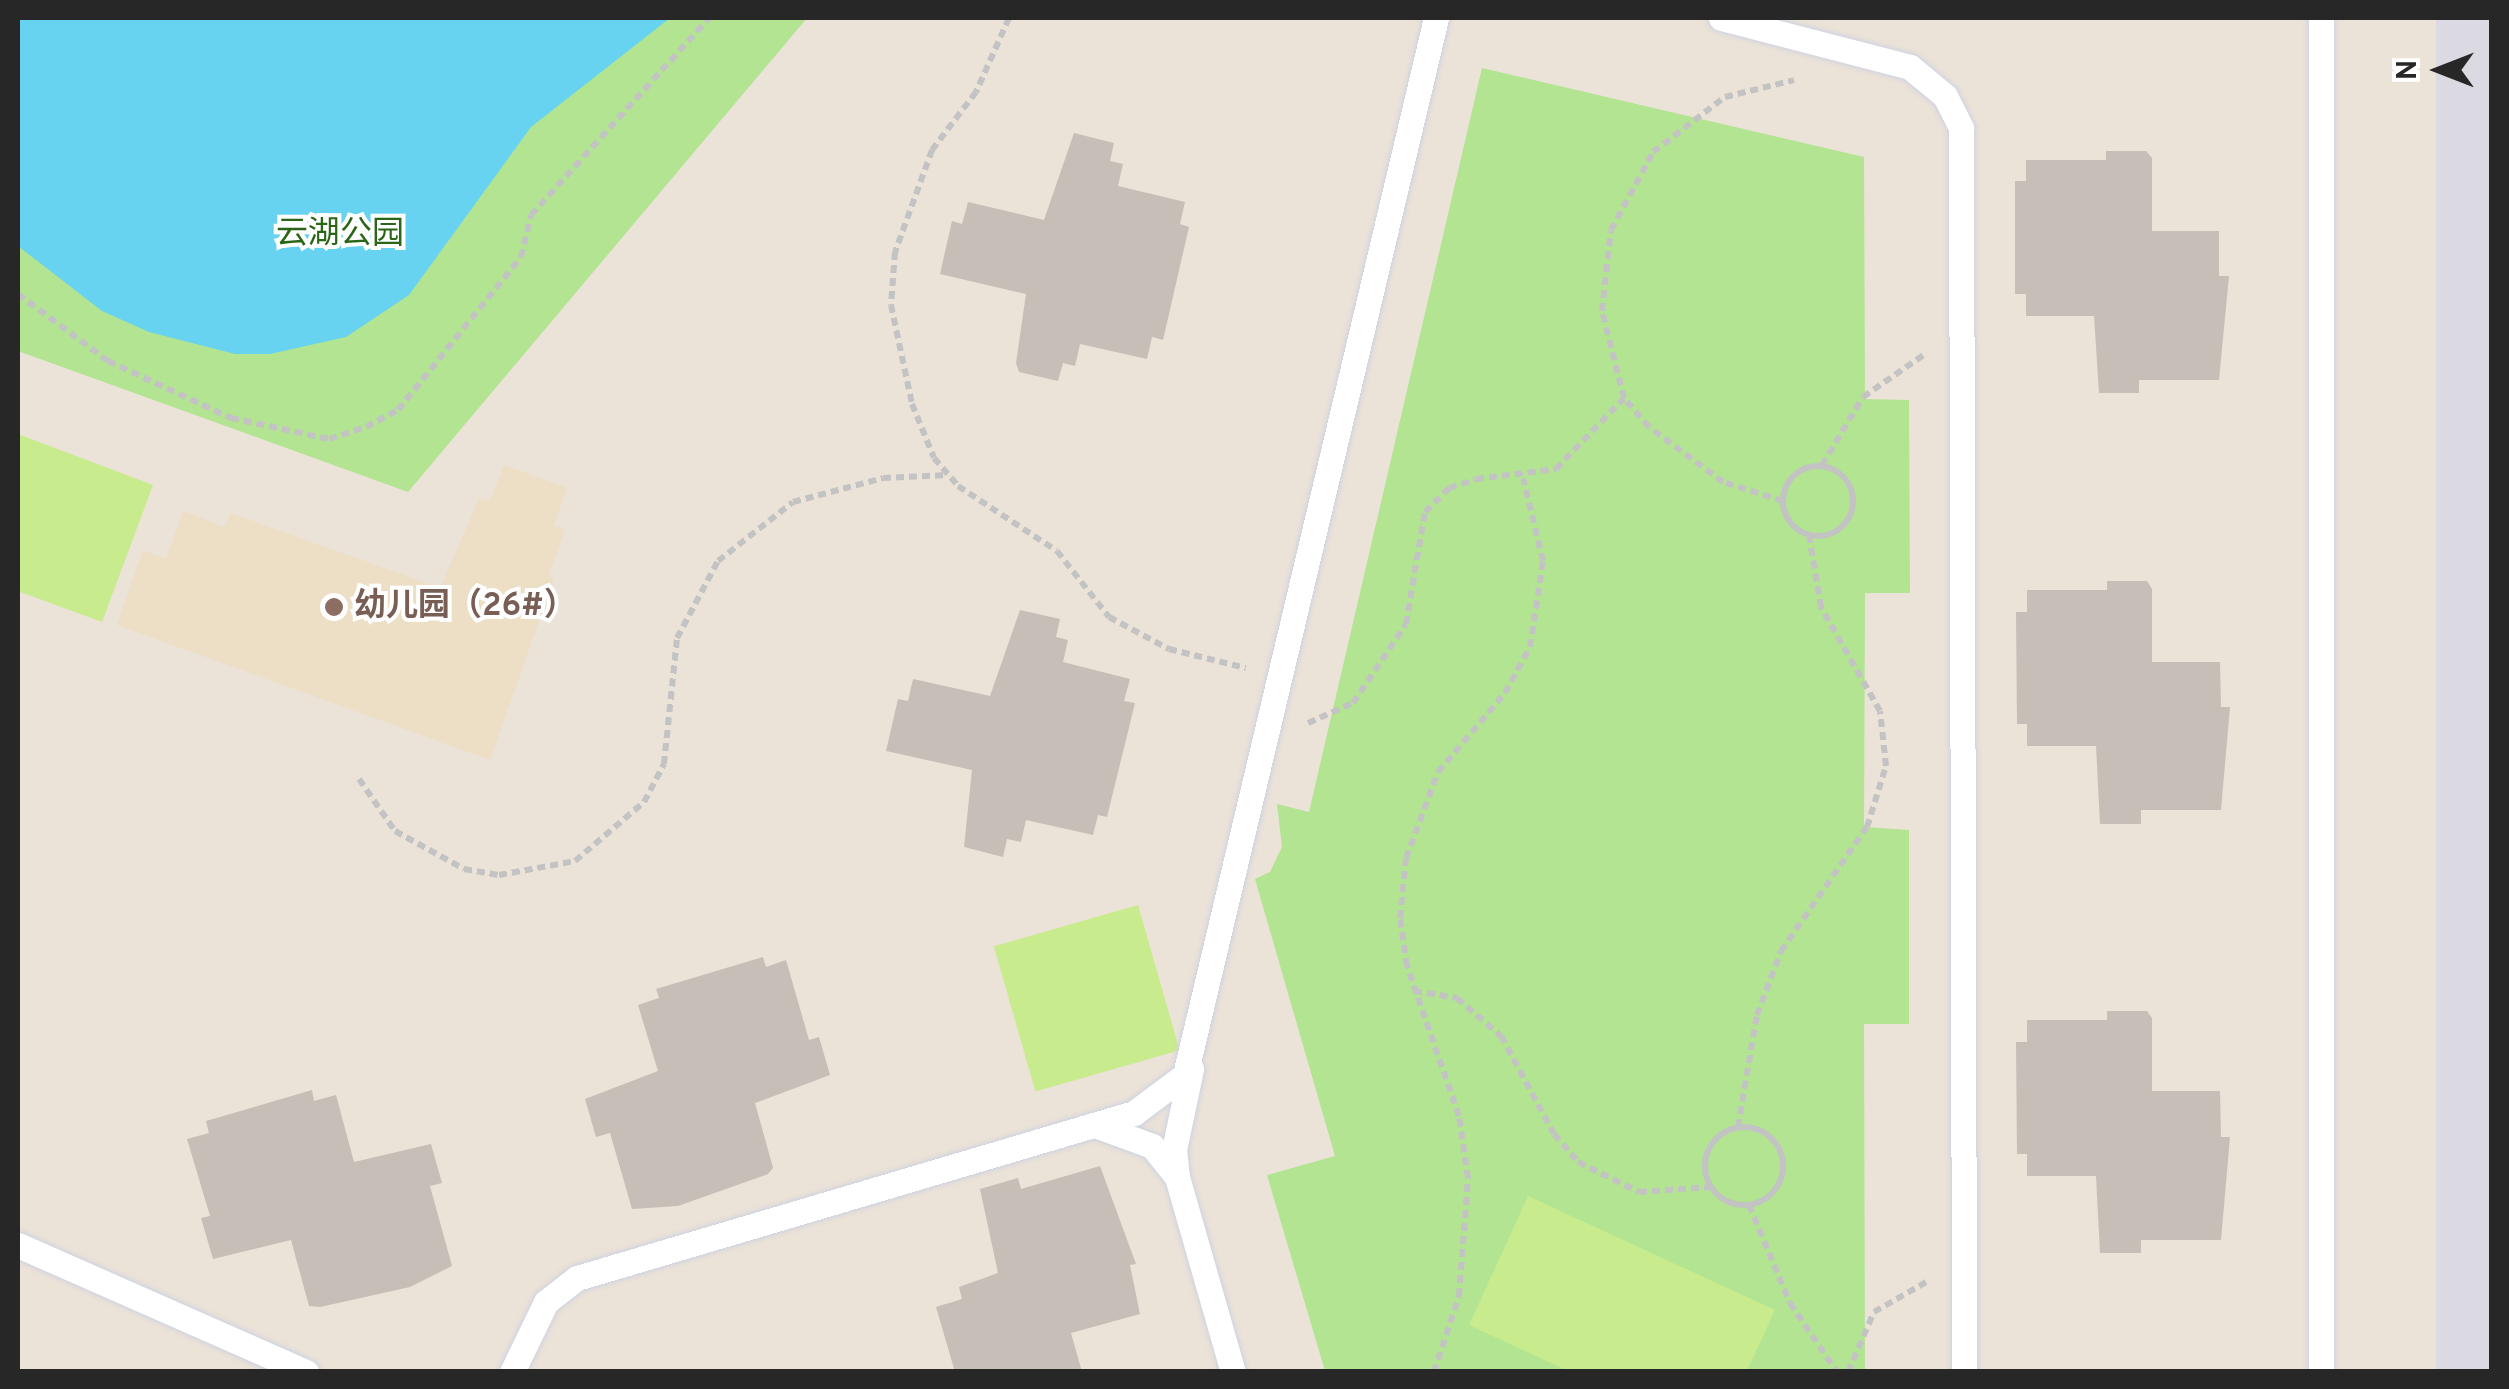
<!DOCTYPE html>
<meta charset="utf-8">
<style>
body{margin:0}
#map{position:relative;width:2509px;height:1389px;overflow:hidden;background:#ebe2d8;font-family:Overpass,"Noto Sans SC",sans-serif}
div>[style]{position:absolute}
.industrial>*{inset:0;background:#dbd9e2;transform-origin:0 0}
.education>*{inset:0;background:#eddfc6}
.green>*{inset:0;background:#b2e492}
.pitch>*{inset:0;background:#c8eb8d;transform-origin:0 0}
.water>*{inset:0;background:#67d3f1}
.building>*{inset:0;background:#c6bfb8}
.path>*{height:6px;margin-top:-3px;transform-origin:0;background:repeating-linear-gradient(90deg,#c3c3c3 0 8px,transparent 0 13px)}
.path>.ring{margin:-3px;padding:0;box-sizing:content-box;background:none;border:6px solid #c3c3c3;border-radius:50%}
.roads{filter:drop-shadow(0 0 2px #cdd2e1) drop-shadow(0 0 2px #cdd2e1)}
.service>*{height:25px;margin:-12.5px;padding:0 12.5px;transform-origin:12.5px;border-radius:12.5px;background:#fff}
.dots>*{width:28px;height:28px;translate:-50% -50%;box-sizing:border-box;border:5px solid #fff;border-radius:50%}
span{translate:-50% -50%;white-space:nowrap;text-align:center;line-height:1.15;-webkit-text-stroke:8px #fff;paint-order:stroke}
.park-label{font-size:32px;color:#2b6517}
.education-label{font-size:32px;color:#785e54;font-weight:700}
.left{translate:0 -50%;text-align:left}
.frame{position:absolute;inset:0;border:20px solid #272727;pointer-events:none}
.north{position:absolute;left:2389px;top:20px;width:100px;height:100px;-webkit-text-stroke:8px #fff;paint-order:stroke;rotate:270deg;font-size:28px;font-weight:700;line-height:40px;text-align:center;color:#272727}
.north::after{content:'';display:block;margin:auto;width:35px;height:45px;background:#272727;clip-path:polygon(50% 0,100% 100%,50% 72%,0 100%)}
</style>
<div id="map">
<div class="industrial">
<div style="left:2436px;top:18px;width:56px;height:1353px"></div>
</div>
<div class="education">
<div style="clip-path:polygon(504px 465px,567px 488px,554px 525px,565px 529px,549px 575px,554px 579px,490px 760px,117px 625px,143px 550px,166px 559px,183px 511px,225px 527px,230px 513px,440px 588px,479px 498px,490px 501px)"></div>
</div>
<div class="green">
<div style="clip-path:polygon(18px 18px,807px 18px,408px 492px,18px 351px)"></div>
<div style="clip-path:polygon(1482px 68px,1864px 157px,1865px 399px,1909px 400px,1910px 593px,1865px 593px,1864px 827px,1909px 830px,1909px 1024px,1864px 1024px,1865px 1371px,1325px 1371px,1267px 1175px,1335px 1156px,1255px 879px,1270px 872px,1282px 847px,1277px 804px,1309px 812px)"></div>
</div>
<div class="pitch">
<div style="clip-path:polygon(18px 434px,153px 485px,102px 622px,18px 591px)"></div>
<div style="left:1138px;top:905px;width:151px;height:150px;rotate:74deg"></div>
<div style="clip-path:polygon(1528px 1196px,1775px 1310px,1747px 1371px,1568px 1371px,1469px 1325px)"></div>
</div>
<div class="water">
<div style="clip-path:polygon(18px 18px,670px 18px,531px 127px,409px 295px,346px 337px,270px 354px,235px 354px,149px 332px,102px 311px,18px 246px)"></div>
</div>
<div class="building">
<div style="clip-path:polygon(1074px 133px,1114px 143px,1110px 161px,1123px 164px,1118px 186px,1185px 202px,1180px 224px,1189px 227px,1163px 340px,1152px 337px,1147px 359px,1080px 344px,1075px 366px,1063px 363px,1058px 381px,1019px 372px,1016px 363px,1026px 294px,940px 274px,952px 221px,962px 224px,968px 202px,1044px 220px)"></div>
<div style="clip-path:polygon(2106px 151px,2146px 151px,2152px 158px,2152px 231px,2219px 231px,2219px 276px,2229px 276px,2219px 380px,2139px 380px,2139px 393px,2099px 393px,2094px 316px,2026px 316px,2026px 294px,2015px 294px,2015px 181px,2026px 181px,2026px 160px,2106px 160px)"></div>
<div style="clip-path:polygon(2107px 581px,2147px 581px,2152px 589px,2152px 662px,2220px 662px,2221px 707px,2230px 707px,2221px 810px,2141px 810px,2141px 824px,2100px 824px,2096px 746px,2027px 746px,2027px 724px,2017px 724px,2016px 612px,2027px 612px,2027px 590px,2107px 590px)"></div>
<div style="clip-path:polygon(1020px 610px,1060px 619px,1056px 637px,1068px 640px,1063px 662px,1130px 679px,1124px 701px,1135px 703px,1107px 817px,1098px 815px,1093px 835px,1026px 820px,1021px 842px,1007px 839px,1003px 857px,964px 847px,972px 770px,886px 751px,898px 699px,908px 701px,913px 679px,990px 696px)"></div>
<div style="clip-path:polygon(763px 957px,766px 967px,786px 960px,809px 1040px,819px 1037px,830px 1075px,755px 1103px,773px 1168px,768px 1174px,678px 1206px,632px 1209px,610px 1133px,596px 1137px,585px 1099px,658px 1071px,638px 1005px,659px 998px,656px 989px)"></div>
<div style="clip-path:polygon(2107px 1011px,2147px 1011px,2152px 1018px,2152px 1091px,2220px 1091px,2221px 1137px,2230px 1137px,2221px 1240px,2141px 1240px,2141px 1253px,2100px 1253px,2096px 1176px,2027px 1176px,2027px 1154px,2017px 1154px,2016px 1042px,2027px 1042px,2027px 1020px,2107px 1020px)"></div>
<div style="clip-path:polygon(312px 1090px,314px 1101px,336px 1095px,354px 1162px,431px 1144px,442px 1183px,430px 1186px,452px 1266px,410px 1287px,320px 1307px,309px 1306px,291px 1240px,213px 1259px,201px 1218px,210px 1216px,187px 1139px,209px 1133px,206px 1121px)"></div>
<div style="clip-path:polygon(1100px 1166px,1136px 1264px,1130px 1265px,1140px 1314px,1071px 1333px,1082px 1372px,955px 1372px,936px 1307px,962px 1299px,959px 1287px,998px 1273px,980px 1189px,1018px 1178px,1021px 1189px)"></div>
</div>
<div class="path">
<div style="left:1009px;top:18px;width:81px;rotate:114deg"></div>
<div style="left:976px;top:92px;width:73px;rotate:127.2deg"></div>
<div style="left:932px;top:150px;width:109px;rotate:109.9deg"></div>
<div style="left:895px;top:252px;width:53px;rotate:94.3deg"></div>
<div style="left:891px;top:305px;width:101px;rotate:78deg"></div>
<div style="left:912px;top:404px;width:58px;rotate:67.8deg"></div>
<div style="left:934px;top:458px;width:37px;rotate:49deg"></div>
<div style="left:958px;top:486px;width:118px;rotate:33.3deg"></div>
<div style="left:1057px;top:551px;width:84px;rotate:51.8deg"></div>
<div style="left:1109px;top:617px;width:68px;rotate:28.1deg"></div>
<div style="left:1169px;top:649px;width:79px;rotate:13.9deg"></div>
<div style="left:18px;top:294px;width:112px;rotate:36.7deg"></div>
<div style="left:108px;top:361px;width:136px;rotate:24.9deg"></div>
<div style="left:231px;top:418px;width:100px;rotate:12.1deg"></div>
<div style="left:329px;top:439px;width:39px;rotate:-18deg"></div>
<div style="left:366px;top:427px;width:36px;rotate:-28deg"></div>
<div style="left:398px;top:410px;width:196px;rotate:-51.2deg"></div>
<div style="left:521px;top:257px;width:43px;rotate:-76.6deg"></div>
<div style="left:531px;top:215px;width:266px;rotate:-47.9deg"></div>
<div style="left:1822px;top:465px;width:79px;rotate:-58.9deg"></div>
<div style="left:1863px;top:397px;width:75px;rotate:-34.7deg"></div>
<div class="ring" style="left:1783px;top:466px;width:64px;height:64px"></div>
<div style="left:1783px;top:501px;width:63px;rotate:-162.4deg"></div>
<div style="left:1723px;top:482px;width:92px;rotate:-143.4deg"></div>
<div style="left:1649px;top:427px;width:38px;rotate:-131deg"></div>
<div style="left:1624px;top:398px;width:90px;rotate:-104.2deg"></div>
<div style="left:1602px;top:311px;width:81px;rotate:-83.7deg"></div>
<div style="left:1611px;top:230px;width:89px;rotate:-61.7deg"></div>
<div style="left:1653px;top:152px;width:91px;rotate:-37.4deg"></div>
<div style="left:1725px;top:97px;width:71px;rotate:-13.8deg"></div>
<div style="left:1308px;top:723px;width:49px;rotate:-24deg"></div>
<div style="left:1353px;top:703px;width:95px;rotate:-56.1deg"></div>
<div style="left:1406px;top:624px;width:114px;rotate:-80.4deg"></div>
<div style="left:1425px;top:512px;width:34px;rotate:-45deg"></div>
<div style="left:1449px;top:488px;width:28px;rotate:-18deg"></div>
<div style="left:1476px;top:479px;width:81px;rotate:-7.1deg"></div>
<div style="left:1556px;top:469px;width:98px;rotate:-46.2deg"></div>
<div style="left:359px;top:779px;width:63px;rotate:55.3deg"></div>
<div style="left:395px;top:831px;width:79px;rotate:28.8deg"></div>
<div style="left:464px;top:869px;width:36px;rotate:10deg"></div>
<div style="left:499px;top:875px;width:77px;rotate:-10.4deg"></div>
<div style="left:575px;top:861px;width:91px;rotate:-40.5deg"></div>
<div style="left:644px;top:802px;width:43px;rotate:-62.2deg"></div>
<div style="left:664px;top:764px;width:127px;rotate:-84.1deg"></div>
<div style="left:677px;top:638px;width:87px;rotate:-62deg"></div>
<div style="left:718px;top:561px;width:95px;rotate:-38.2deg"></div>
<div style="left:793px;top:502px;width:93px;rotate:-14.9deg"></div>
<div style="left:883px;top:478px;width:65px;rotate:-2.6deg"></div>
<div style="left:1414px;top:991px;width:44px;rotate:9.2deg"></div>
<div style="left:1457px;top:998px;width:58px;rotate:40.8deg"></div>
<div style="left:1501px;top:1036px;width:111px;rotate:61.6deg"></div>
<div style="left:1554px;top:1134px;width:37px;rotate:49deg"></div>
<div style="left:1578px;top:1162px;width:68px;rotate:26.2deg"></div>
<div style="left:1639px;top:1192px;width:72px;rotate:-4deg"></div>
<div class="ring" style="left:1705px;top:1127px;width:72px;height:72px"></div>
<div style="left:1738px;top:1127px;width:114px;rotate:-80.4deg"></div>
<div style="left:1757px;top:1015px;width:68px;rotate:-69.4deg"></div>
<div style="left:1781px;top:951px;width:151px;rotate:-55.3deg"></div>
<div style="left:1867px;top:827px;width:64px;rotate:-72.7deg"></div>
<div style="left:1886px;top:766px;width:55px;rotate:-96.2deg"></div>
<div style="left:1880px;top:711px;width:120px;rotate:-119.6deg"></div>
<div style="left:1821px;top:607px;width:73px;rotate:-99.5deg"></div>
<div style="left:1749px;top:1205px;width:106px;rotate:67.3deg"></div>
<div style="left:1790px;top:1303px;width:83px;rotate:55.7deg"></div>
<div style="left:1434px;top:1372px;width:80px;rotate:-71.8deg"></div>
<div style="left:1459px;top:1296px;width:118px;rotate:-85.6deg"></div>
<div style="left:1468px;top:1178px;width:63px;rotate:-98.3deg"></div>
<div style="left:1459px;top:1116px;width:159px;rotate:-109.1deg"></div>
<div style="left:1407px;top:966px;width:49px;rotate:-98.3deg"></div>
<div style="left:1400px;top:918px;width:60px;rotate:-84.3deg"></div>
<div style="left:1406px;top:858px;width:92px;rotate:-69.6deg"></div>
<div style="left:1438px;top:772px;width:104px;rotate:-49.7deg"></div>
<div style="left:1505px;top:693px;width:52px;rotate:-61.5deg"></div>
<div style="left:1530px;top:647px;width:87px;rotate:-81.4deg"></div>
<div style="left:1543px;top:561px;width:85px;rotate:-103.5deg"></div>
<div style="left:1848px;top:1372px;width:65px;rotate:-66.6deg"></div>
<div style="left:1874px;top:1312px;width:62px;rotate:-29.9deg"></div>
</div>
<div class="roads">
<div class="service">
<div style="left:1721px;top:18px;width:195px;rotate:14.5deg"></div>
<div style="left:1910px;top:67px;width:45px;rotate:39.6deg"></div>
<div style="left:1945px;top:96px;width:36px;rotate:63deg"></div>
<div style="left:1961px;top:128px;width:1244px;rotate:89.86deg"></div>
<div style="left:2321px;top:18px;width:1354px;rotate:90deg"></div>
<div style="left:1095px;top:1125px;width:61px;rotate:20.2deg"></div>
<div style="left:1152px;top:1146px;width:40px;rotate:51deg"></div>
<div style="left:1177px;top:1177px;width:203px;rotate:74deg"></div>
<div style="left:1177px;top:1177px;width:27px;rotate:-96deg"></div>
<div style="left:1174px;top:1150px;width:83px;rotate:-78.1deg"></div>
<div style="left:18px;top:1245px;width:315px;rotate:23.8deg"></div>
<div style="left:512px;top:1372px;width:78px;rotate:-64.1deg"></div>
<div style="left:546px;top:1302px;width:39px;rotate:-38deg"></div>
<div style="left:577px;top:1278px;width:581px;rotate:-16.5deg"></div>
<div style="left:1134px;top:1113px;width:64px;rotate:-36.7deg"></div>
<div style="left:1185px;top:1075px;width:1086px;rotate:-76.64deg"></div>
</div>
</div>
<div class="dots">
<div style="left:334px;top:607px;background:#8d6e63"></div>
</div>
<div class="park-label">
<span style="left:340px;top:235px">云湖公园</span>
</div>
<div class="education-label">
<span class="left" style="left:354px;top:607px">幼儿园（26#）</span>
</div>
<div class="frame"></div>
<div class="north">N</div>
</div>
